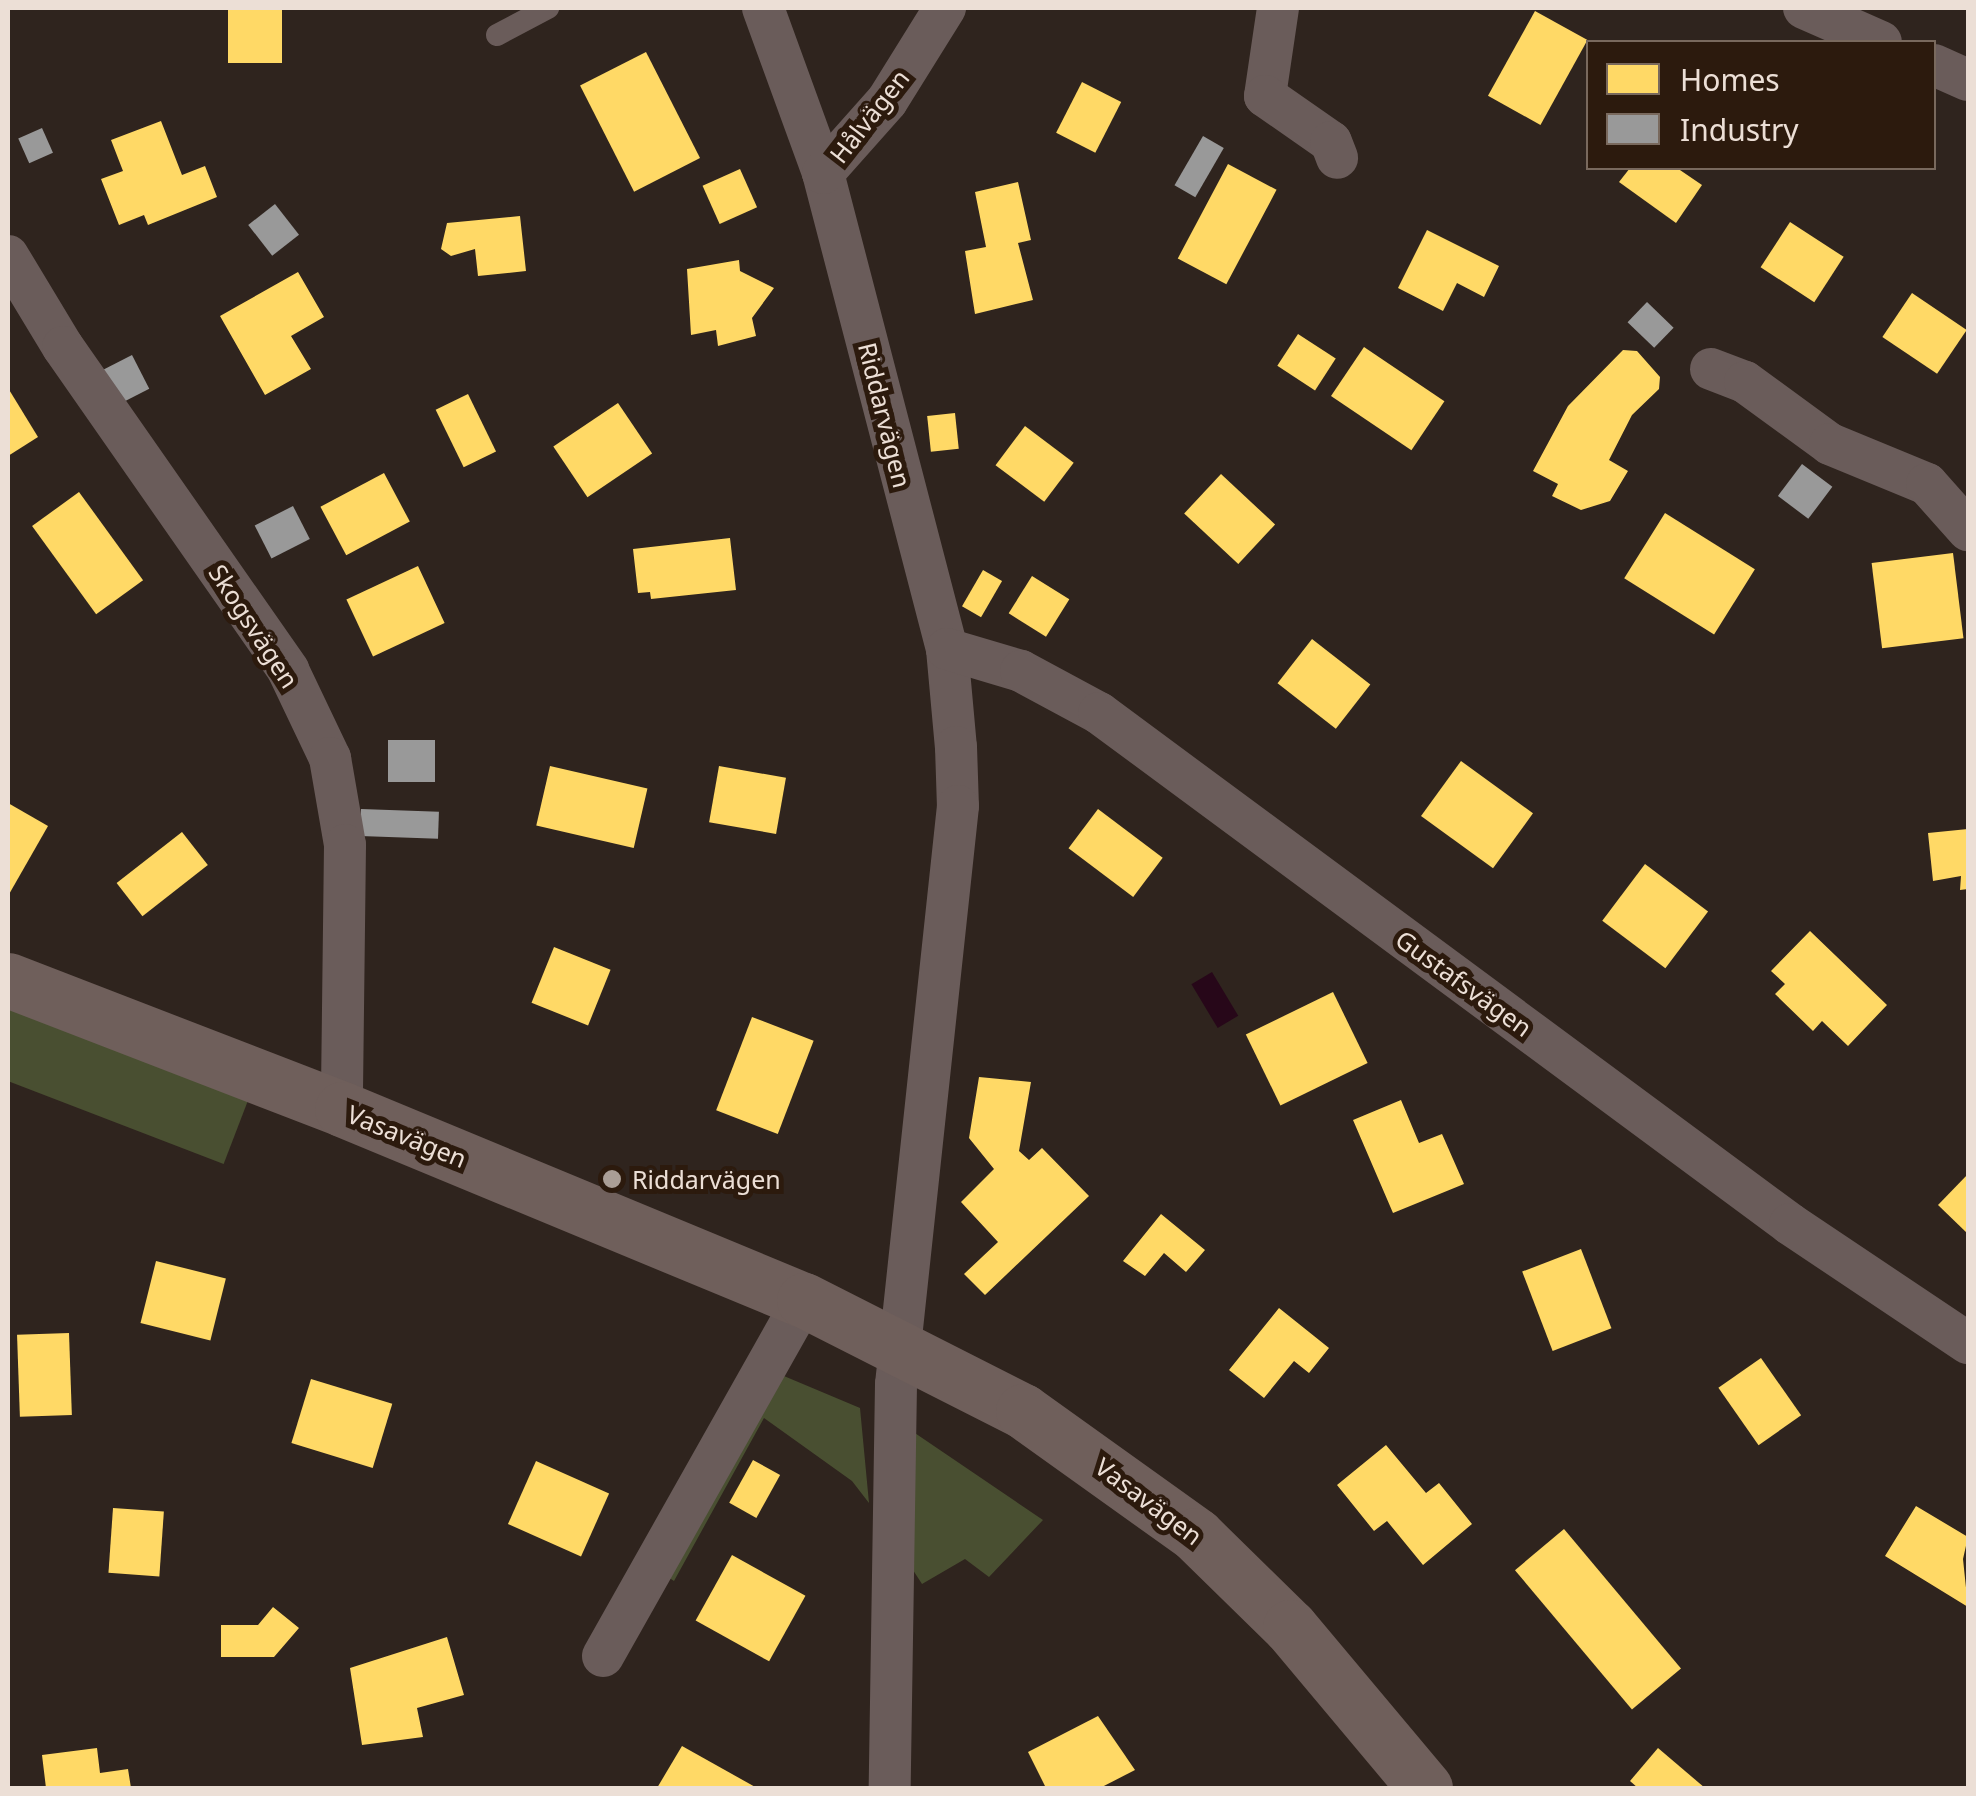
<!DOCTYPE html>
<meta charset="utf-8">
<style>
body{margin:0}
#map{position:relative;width:1976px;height:1796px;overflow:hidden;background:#2f241e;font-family:"Noto Sans",sans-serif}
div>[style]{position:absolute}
.green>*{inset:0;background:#494f31;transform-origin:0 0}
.water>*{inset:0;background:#270719;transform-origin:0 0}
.homes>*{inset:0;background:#ffd966;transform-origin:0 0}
.industry>*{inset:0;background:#999;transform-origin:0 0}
.lane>*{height:22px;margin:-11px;padding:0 11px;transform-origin:11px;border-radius:11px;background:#6a5c5a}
.street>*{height:42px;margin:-21px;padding:0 21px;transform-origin:21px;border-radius:21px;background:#6a5c5a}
.secondary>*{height:55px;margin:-27.5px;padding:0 27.5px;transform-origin:27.5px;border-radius:27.5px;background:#6f5f5b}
.dots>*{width:28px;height:28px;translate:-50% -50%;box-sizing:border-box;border:5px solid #2c1a0d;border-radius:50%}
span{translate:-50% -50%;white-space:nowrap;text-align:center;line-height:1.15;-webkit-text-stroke:10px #2c1a0d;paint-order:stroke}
.street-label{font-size:25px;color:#ecdfd6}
.poi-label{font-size:25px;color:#ecdfd6}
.left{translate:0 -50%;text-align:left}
.frame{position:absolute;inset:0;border:10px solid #ecdfd6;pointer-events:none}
.legend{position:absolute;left:1586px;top:40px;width:350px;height:130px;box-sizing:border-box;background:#2c1a0d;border:2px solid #79695d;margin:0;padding:12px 18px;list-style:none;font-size:30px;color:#ecdfd6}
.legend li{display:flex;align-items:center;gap:20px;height:50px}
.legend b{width:50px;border:2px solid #79695d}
</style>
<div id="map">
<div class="green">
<div style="left:8px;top:1003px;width:259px;height:73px;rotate:21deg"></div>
<div style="clip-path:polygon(772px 1371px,860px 1408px,869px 1503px,852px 1481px,764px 1418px,674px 1581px,659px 1571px)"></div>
<div style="clip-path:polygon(906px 1427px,1043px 1520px,989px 1577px,965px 1559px,922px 1584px,911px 1567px)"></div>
</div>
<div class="water">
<div style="left:1212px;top:972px;width:51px;height:24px;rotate:59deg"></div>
</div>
<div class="homes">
<div style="left:228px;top:8px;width:54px;height:55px"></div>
<div style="left:1535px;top:11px;width:60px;height:97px;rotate:29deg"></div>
<div style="left:646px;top:52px;width:119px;height:74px;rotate:63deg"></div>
<div style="left:1082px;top:82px;width:44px;height:57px;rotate:27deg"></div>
<div style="clip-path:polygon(161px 121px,182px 175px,205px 166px,217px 197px,148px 225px,144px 215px,119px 225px,101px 179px,123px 171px,111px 140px)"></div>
<div style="left:1228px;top:164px;width:55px;height:107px;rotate:28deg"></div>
<div style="clip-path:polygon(1630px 168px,1677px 168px,1702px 185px,1676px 223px,1619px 182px)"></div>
<div style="left:740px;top:169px;width:42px;height:41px;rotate:66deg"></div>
<div style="clip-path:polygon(1018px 182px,1031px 240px,1018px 243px,1033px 300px,975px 314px,965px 251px,986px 247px,975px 192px)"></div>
<div style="clip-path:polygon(520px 216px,526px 271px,478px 276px,475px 249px,451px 256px,441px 249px,447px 223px)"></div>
<div style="left:1790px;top:222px;width:64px;height:54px;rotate:33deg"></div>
<div style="clip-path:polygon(1427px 230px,1499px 266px,1484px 297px,1457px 283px,1443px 311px,1398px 288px)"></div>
<div style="clip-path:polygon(739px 260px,740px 271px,774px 288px,752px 318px,756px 336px,718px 346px,716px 330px,691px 335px,687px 269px)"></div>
<div style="clip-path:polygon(298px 272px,324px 317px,291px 336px,311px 369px,265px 395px,220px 316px)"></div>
<div style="left:1912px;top:293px;width:66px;height:53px;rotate:34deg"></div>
<div style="left:1298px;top:334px;width:45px;height:38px;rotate:33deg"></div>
<div style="left:1364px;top:347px;width:97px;height:59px;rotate:34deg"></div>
<div style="clip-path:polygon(1623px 350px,1637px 351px,1660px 377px,1659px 389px,1632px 415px,1609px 460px,1628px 471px,1610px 501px,1581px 510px,1552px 496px,1558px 484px,1533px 471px,1568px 406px)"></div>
<div style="clip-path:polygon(8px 388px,38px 437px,8px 456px)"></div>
<div style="left:468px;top:394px;width:64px;height:36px;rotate:64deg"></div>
<div style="left:618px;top:403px;width:61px;height:78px;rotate:56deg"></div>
<div style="left:955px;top:413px;width:36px;height:28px;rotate:84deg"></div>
<div style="left:1025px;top:426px;width:61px;height:49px;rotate:37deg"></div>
<div style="left:384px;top:473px;width:55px;height:72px;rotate:62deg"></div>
<div style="left:1221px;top:474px;width:74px;height:54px;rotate:43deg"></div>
<div style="left:79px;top:492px;width:109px;height:58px;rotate:54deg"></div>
<div style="left:1665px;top:513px;width:106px;height:77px;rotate:32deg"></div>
<div style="clip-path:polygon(730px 538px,736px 590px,651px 599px,650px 592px,638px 593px,633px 549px)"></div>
<div style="left:1953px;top:553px;width:86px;height:82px;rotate:83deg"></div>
<div style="left:418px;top:566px;width:63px;height:79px;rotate:65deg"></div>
<div style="left:983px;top:570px;width:22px;height:42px;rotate:30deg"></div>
<div style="left:1032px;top:576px;width:44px;height:44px;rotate:32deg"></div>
<div style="left:1312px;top:639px;width:74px;height:56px;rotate:38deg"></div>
<div style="left:1461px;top:761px;width:89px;height:68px;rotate:36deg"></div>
<div style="left:550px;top:766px;width:100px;height:61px;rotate:13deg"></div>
<div style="left:719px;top:766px;width:68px;height:57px;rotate:10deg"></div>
<div style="clip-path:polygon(8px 803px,48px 826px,8px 896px)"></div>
<div style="left:1098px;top:809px;width:81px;height:49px;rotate:37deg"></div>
<div style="clip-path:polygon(1968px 829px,1968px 889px,1960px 890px,1961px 876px,1933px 881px,1928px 833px)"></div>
<div style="left:182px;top:832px;width:42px;height:83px;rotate:52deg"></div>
<div style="left:1645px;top:864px;width:79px;height:71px;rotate:37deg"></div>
<div style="clip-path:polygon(1810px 931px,1887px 1005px,1848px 1046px,1822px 1021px,1813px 1031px,1775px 994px,1785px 984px,1771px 971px)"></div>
<div style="left:554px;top:947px;width:61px;height:60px;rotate:22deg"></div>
<div style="left:1333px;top:992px;width:79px;height:97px;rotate:64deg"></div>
<div style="left:752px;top:1017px;width:66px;height:100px;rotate:21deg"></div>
<div style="clip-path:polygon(979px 1077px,1031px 1082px,1019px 1151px,1029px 1160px,1042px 1148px,1089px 1196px,985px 1295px,964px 1274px,998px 1242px,961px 1202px,994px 1169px,969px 1138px)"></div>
<div style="clip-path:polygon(1401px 1100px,1419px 1143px,1442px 1134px,1464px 1184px,1393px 1213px,1353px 1120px)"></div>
<div style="clip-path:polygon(1968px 1174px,1968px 1234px,1938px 1205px)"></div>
<div style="clip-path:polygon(1161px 1214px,1205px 1250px,1186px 1272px,1164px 1253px,1145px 1276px,1123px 1261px)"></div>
<div style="left:1581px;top:1249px;width:85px;height:63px;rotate:69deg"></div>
<div style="left:156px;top:1261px;width:72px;height:64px;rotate:14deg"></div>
<div style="clip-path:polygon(1279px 1308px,1329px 1348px,1309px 1373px,1294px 1361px,1264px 1398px,1229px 1370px)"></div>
<div style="left:69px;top:1333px;width:82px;height:52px;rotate:88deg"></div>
<div style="left:1761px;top:1358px;width:70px;height:52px;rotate:55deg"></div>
<div style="left:311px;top:1379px;width:85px;height:67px;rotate:17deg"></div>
<div style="clip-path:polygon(1386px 1445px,1426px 1493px,1439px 1483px,1472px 1524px,1423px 1565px,1387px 1521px,1374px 1531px,1337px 1485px)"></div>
<div style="left:753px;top:1460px;width:31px;height:49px;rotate:29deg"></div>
<div style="left:536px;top:1461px;width:80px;height:69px;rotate:24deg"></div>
<div style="clip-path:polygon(1916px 1506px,1968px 1537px,1963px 1559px,1968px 1607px,1885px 1556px)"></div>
<div style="left:113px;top:1508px;width:51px;height:65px;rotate:4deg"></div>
<div style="left:1564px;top:1529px;width:182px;height:64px;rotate:50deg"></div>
<div style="left:732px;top:1555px;width:84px;height:75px;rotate:29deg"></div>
<div style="clip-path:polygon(273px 1607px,299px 1628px,274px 1657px,221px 1657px,221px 1625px,258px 1625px)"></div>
<div style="clip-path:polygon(447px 1637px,464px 1695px,417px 1708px,423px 1737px,362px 1745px,350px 1668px)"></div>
<div style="clip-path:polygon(1098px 1716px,1135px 1770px,1100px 1788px,1046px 1788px,1028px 1752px)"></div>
<div style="clip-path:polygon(682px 1746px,757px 1788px,657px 1788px)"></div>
<div style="clip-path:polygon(97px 1748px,100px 1773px,128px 1769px,131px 1788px,46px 1788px,42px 1755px)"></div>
<div style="clip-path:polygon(1658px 1748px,1705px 1788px,1638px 1788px,1630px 1781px)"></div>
</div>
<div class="industry">
<div style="left:42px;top:128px;width:27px;height:26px;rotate:66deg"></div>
<div style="left:1203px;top:136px;width:24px;height:57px;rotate:30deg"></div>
<div style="left:275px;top:204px;width:39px;height:34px;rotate:52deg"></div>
<div style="left:1647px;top:302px;width:37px;height:28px;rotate:44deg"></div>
<div style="left:132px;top:355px;width:38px;height:34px;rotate:63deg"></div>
<div style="left:1802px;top:464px;width:38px;height:40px;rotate:37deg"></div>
<div style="left:293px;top:506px;width:37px;height:43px;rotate:63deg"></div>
<div style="left:388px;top:740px;width:47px;height:42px"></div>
<div style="left:361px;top:809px;width:78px;height:27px;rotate:2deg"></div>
</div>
<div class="lane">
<div style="left:497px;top:35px;width:58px;rotate:-27.9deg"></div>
</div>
<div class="street">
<div style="left:763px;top:8px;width:176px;rotate:70deg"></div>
<div style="left:823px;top:173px;width:492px;rotate:75.4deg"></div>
<div style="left:947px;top:649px;width:98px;rotate:84.8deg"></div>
<div style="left:956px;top:747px;width:59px;rotate:88.1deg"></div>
<div style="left:958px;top:806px;width:581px;rotate:96.12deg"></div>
<div style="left:896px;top:1384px;width:404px;rotate:90.9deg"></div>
<div style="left:1278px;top:8px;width:89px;rotate:98.4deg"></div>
<div style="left:1265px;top:96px;width:80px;rotate:34.9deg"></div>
<div style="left:1331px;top:142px;width:17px;rotate:69deg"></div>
<div style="left:1804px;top:8px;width:84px;rotate:23.8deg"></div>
<div style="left:1934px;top:65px;width:37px;rotate:24deg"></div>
<div style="left:823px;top:173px;width:96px;rotate:-48.4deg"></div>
<div style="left:887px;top:101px;width:110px;rotate:-58.1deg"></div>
<div style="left:8px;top:256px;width:106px;rotate:58.9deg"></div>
<div style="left:63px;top:347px;width:394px;rotate:55.1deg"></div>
<div style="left:288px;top:670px;width:98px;rotate:64.5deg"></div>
<div style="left:330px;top:758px;width:88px;rotate:80.2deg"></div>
<div style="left:345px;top:845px;width:264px;rotate:90.7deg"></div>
<div style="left:1711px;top:369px;width:36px;rotate:21deg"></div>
<div style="left:1745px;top:382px;width:105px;rotate:36.1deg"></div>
<div style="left:1830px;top:444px;width:105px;rotate:22.4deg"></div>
<div style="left:1927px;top:484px;width:62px;rotate:48.3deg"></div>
<div style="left:947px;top:649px;width:77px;rotate:16.6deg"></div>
<div style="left:1021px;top:671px;width:89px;rotate:28.3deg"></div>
<div style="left:1099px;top:713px;width:859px;rotate:36.48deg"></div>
<div style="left:1790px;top:1224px;width:214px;rotate:33.8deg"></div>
<div style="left:603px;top:1656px;width:409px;rotate:-60.6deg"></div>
</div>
<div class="secondary">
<div style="left:8px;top:980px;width:358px;rotate:21.1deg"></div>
<div style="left:342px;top:1109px;width:500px;rotate:22.5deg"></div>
<div style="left:804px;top:1300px;width:246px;rotate:26.9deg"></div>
<div style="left:1023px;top:1411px;width:213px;rotate:35.6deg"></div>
<div style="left:1196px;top:1535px;width:132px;rotate:44.4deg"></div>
<div style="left:1290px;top:1627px;width:210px;rotate:50deg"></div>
</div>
<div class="dots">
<div style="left:612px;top:1179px;background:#aa9e96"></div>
</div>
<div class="street-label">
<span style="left:869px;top:116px;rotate:-52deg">Hålvägen</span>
<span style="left:885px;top:415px;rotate:76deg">Riddarvägen</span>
<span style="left:254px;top:626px;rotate:57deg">Skogsvägen</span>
<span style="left:1464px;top:983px;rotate:36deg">Gustafsvägen</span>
<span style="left:407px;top:1136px;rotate:22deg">Vasavägen</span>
<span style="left:1149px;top:1501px;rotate:37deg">Vasavägen</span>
</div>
<div class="poi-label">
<span class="left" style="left:632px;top:1179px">Riddarvägen</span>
</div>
<div class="frame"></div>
<ul class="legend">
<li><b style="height:28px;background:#ffd966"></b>Homes</li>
<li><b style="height:28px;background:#999"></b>Industry</li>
</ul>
</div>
